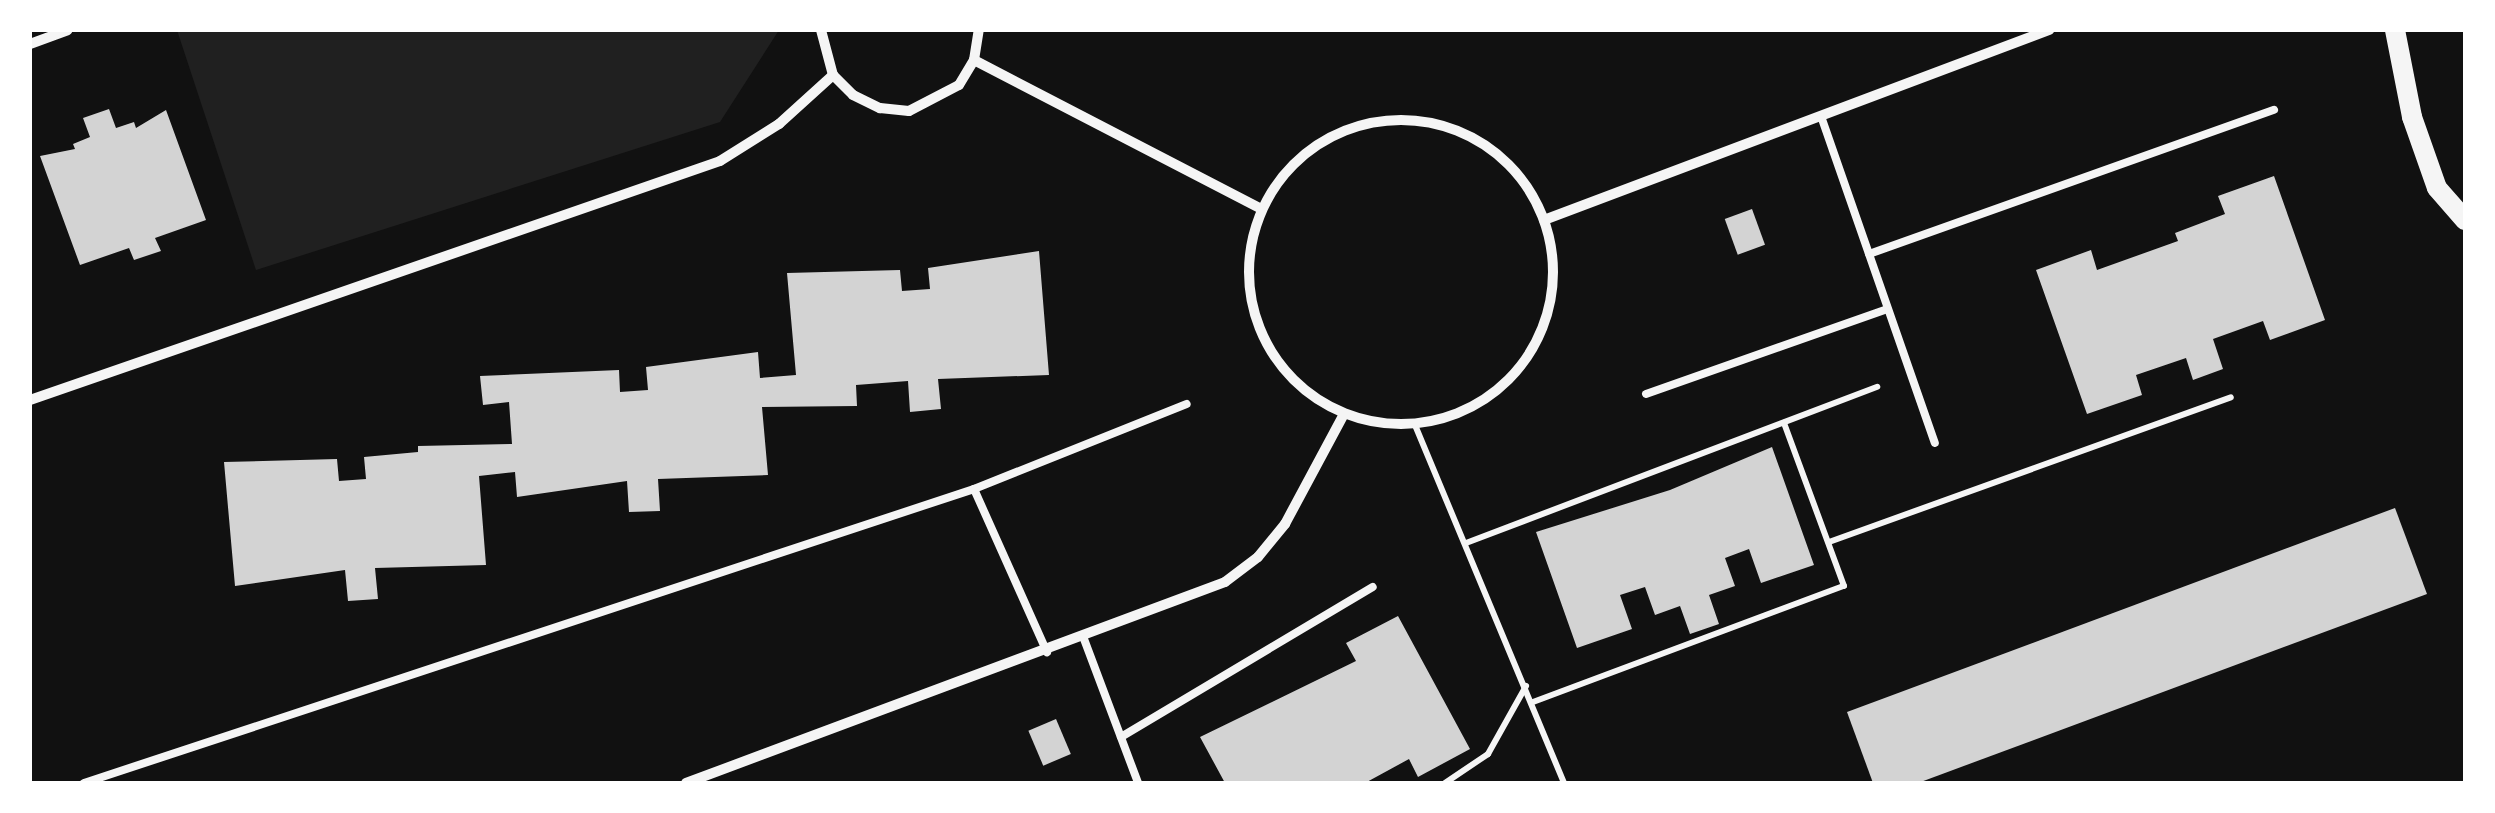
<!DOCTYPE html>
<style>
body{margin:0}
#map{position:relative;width:2495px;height:813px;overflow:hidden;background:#111;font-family:"Varela Round",sans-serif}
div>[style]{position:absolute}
.green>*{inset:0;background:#202020}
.building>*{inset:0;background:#d3d3d3;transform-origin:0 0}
.path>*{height:6px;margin:-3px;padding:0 3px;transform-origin:3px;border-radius:3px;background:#f5f5f5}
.service>*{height:8px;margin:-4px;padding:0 4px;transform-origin:4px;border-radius:4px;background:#f5f5f5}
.minor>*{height:10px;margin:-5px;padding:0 5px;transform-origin:5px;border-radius:5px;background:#f5f5f5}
.minor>.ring{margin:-5px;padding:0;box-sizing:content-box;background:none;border:10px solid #f5f5f5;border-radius:50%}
.secondary>*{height:20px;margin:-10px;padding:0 10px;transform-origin:10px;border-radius:10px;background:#f5f5f5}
span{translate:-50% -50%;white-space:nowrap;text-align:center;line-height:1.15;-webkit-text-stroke:8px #fff;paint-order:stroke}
.frame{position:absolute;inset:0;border:32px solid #fff;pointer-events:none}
</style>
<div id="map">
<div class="green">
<div style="clip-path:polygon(177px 30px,779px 30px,720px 122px,256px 270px)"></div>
</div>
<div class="building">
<div style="clip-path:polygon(109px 109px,116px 128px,134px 122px,136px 128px,166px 110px,206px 220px,155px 238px,161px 251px,134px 260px,129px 248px,80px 265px,40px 156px,75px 149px,73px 144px,90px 137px,83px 118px)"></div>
<div style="clip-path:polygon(2274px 176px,2325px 320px,2270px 340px,2263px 321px,2213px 339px,2223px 369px,2193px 380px,2186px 358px,2136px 375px,2142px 395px,2087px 414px,2036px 270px,2091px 250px,2097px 270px,2178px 241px,2175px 233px,2225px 214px,2218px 196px)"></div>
<div style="left:1752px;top:209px;width:38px;height:29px;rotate:70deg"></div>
<div style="clip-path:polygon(1039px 251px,1049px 375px,938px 379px,941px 409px,910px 412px,908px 381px,856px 385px,857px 406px,762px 407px,768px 475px,658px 479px,660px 511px,629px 512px,627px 481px,517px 497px,515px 472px,479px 476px,486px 565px,375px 568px,378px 599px,348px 601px,345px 570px,235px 586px,224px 462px,337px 459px,339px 481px,366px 479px,364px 457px,418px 452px,418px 446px,512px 444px,509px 402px,483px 405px,480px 376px,619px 370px,620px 392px,648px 390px,646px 367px,758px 352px,760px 378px,796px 375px,787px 273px,900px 270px,902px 291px,930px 289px,928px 268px)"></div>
<div style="clip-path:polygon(1772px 447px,1814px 565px,1761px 583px,1749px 549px,1725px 558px,1735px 586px,1709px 595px,1719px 624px,1690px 634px,1680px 606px,1655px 615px,1645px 587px,1620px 595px,1632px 629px,1577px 648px,1536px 532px,1670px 490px)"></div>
<div style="clip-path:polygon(2395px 508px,2427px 594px,1918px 783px,1873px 783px,1847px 712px)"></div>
<div style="clip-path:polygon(1398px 616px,1470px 749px,1418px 777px,1409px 759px,1365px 783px,1225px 783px,1200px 737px,1356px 661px,1346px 643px)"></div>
<div style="left:1056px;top:719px;width:38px;height:30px;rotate:67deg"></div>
</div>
<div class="path">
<div style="left:1415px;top:425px;width:388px;rotate:67.4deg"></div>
<div style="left:1829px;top:542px;width:427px;rotate:-19.8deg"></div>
<div style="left:1466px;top:543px;width:440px;rotate:-20.8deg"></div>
<div style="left:1533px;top:702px;width:332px;rotate:-20.5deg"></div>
<div style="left:1844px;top:586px;width:174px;rotate:-110.2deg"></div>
<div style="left:1445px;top:783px;width:52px;rotate:-34deg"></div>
<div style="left:1488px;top:754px;width:78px;rotate:-60.8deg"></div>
</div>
<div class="service">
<div style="left:1822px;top:119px;width:343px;rotate:70.8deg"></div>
<div style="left:1869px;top:254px;width:430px;rotate:-19.6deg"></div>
<div style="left:1646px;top:394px;width:256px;rotate:-19.4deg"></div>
<div style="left:974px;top:489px;width:179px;rotate:65.9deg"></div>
<div style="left:1084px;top:639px;width:154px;rotate:69.4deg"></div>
<div style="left:1121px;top:737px;width:293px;rotate:-30.8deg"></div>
<div style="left:84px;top:783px;width:937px;rotate:-18.28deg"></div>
<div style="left:974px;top:489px;width:229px;rotate:-21.8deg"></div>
</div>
<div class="minor">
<div style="left:821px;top:30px;width:47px;rotate:75.1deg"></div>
<div style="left:833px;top:75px;width:28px;rotate:45deg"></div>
<div style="left:853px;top:95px;width:30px;rotate:26deg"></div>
<div style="left:880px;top:108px;width:29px;rotate:6deg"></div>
<div style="left:909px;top:111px;width:56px;rotate:-27.5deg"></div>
<div style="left:959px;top:85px;width:29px;rotate:-59deg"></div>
<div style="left:974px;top:60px;width:30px;rotate:-81deg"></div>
<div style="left:30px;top:44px;width:40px;rotate:-20.2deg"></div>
<div style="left:974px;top:60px;width:323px;rotate:27.4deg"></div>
<div class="ring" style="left:1249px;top:120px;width:294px;height:294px"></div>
<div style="left:1544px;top:220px;width:540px;rotate:-20.62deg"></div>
<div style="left:30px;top:400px;width:730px;rotate:-19.1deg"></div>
<div style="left:720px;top:161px;width:70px;rotate:-32.1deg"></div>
<div style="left:779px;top:124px;width:73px;rotate:-42.2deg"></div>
<div style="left:686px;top:783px;width:575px;rotate:-20.45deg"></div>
<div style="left:1225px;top:582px;width:41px;rotate:-37.1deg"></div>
<div style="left:1258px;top:557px;width:43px;rotate:-50.7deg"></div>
<div style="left:1285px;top:524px;width:125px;rotate:-61.8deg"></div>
</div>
<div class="secondary">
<div style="left:2395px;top:30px;width:89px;rotate:78.9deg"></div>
<div style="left:2412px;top:117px;width:75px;rotate:70.6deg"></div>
<div style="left:2437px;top:188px;width:43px;rotate:48.8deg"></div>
</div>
<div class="frame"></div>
</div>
